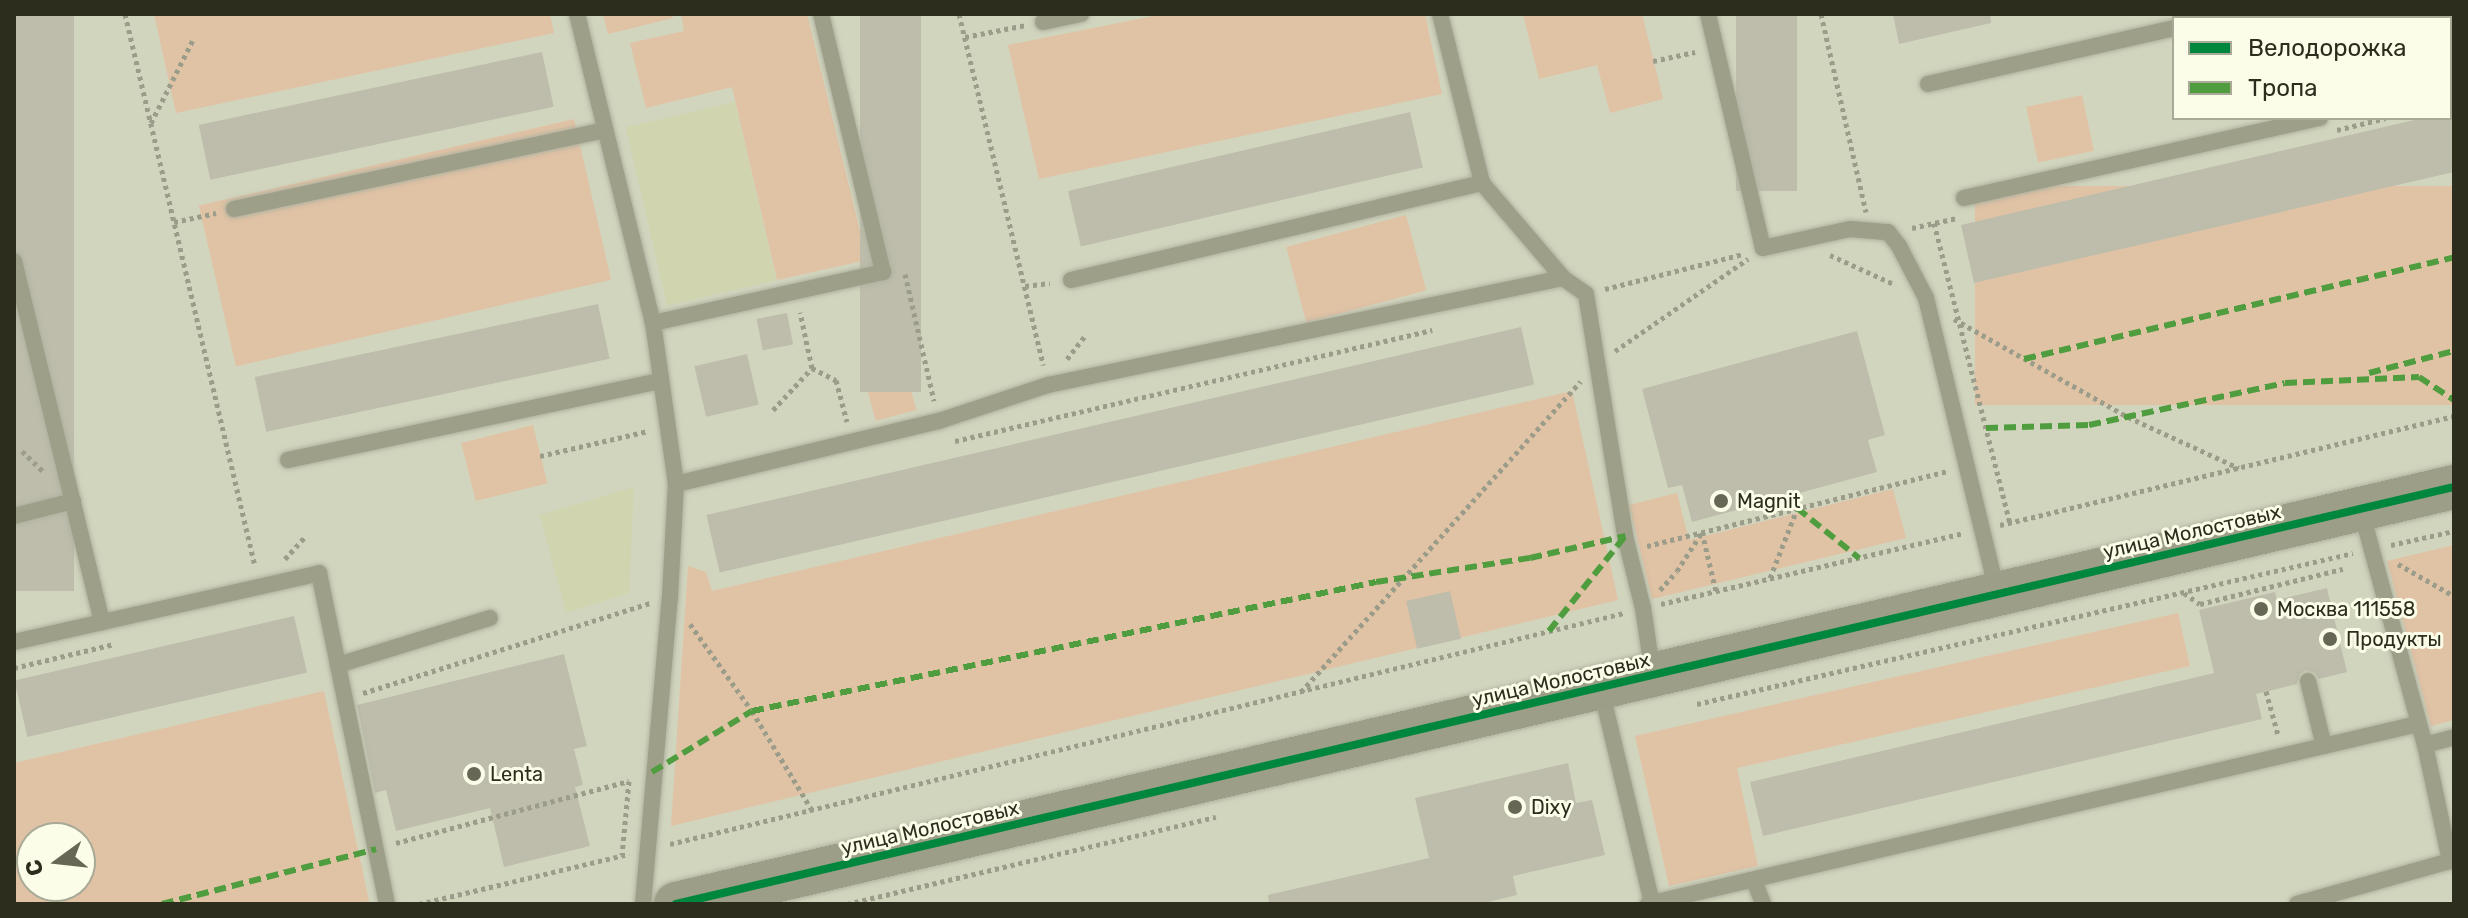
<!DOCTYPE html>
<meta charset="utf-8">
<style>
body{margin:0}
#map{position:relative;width:2468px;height:918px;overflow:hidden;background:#d2d5be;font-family:Rubik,sans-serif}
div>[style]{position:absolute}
.built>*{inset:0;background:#d0d4af;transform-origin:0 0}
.green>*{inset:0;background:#e0c2a5;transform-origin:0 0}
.building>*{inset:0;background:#bebdac;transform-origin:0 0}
.path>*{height:5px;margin-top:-2.5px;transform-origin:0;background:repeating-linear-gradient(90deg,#9b9d8a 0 4px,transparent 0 8px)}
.roads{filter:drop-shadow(0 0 2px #afb29f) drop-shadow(0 0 2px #afb29f)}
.lane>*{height:16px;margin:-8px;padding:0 8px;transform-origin:8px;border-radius:8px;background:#9d9f89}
.secondary>*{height:44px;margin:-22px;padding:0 22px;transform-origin:22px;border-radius:22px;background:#9c9e87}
.quiet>*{height:6px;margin-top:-3px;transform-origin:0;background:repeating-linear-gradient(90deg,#4f9d3f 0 12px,transparent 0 18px)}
.cycleway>*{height:8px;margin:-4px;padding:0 4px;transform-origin:4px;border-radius:4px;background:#00873e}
.dots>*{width:22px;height:22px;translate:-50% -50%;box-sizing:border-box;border:4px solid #fbfde8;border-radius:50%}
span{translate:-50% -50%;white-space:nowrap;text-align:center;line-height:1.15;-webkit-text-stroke:6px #fbfde8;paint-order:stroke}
.poi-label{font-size:20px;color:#2c2d1d}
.left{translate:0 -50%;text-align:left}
.street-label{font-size:20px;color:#2c2d1d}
.frame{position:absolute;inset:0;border:16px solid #2c2d1d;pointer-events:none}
.legend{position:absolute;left:2172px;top:16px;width:280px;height:104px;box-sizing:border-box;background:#fbfde8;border:2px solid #a8aa97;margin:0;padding:10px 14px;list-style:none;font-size:24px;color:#2c2d1d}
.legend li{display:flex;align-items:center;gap:16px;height:40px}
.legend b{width:40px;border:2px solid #a8aa97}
.north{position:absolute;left:16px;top:822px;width:80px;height:80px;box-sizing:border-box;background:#fbfde8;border:2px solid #a8aa97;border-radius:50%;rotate:255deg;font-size:22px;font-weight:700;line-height:32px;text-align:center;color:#2c2d1d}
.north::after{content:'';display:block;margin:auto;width:28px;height:36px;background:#666855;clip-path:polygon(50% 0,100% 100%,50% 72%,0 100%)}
</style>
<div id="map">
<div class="built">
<div style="left:735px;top:102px;width:183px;height:112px;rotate:77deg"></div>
<div style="clip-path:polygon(634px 487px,629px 593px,566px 613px,540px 515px)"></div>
</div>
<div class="green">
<div style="clip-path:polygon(154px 14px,550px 14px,554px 33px,176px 113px)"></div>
<div style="clip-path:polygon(603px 14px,672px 14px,673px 18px,608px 34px)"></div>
<div style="clip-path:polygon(681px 14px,807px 14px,867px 260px,777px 280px,732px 87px,646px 108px,630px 43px,684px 31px)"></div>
<div style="clip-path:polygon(1163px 14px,1425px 14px,1442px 94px,1039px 179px,1008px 45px)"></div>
<div style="clip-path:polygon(1523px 14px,1642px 14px,1663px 99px,1610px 113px,1597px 65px,1539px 79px)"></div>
<div style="clip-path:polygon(2376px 14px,2454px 14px,2454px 69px,2450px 70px,2450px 18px,2377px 18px)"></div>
<div style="left:2082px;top:95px;width:57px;height:57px;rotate:78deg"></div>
<div style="left:574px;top:119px;width:165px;height:385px;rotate:77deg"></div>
<div style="left:2454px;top:186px;width:219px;height:479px;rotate:90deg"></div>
<div style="left:1406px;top:215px;width:78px;height:124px;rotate:75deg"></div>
<div style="left:901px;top:353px;width:59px;height:42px;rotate:75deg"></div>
<div style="clip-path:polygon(1572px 391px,1618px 600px,671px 826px,688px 566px,706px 572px,712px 591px)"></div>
<div style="left:533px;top:425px;width:60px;height:74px;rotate:76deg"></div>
<div style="clip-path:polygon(1893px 489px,1906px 538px,1652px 599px,1629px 505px,1677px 493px,1689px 540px)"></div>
<div style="clip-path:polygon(2454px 545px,2454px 720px,2431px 726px,2387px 561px)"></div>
<div style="clip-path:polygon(2178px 613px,2190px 666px,1737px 768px,1758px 866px,1669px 886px,1635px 736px)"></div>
<div style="clip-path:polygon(evenodd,324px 691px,369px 901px,356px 904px,14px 904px,14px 763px,324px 691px,32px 838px,80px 838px,80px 886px,32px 886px,32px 838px)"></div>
</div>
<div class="building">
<div style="left:14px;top:14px;width:60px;height:577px"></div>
<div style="left:860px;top:14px;width:61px;height:378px"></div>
<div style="left:1736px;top:14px;width:61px;height:177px"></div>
<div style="clip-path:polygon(1893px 14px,1990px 14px,1991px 23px,1899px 44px)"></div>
<div style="left:542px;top:52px;width:56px;height:351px;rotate:78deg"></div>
<div style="left:1410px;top:112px;width:57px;height:351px;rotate:77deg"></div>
<div style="clip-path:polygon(2423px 118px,2454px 118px,2454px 172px,1974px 283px,1961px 225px)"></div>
<div style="left:598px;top:304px;width:56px;height:351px;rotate:78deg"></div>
<div style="left:787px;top:313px;width:32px;height:31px;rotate:79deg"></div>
<div style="left:1521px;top:327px;width:59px;height:836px;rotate:77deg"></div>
<div style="clip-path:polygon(1857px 331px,1885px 435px,1868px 440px,1877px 472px,1692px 522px,1682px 485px,1668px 488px,1642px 389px)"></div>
<div style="left:747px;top:354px;width:52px;height:54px;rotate:77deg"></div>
<div style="clip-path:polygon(2327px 588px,2347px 672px,2319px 679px,2315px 673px,2306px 670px,2300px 674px,2297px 684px,2256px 694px,2262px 719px,1763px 836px,1750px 782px,2214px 673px,2199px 610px,2275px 592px,2277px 600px)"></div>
<div style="left:1450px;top:591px;width:49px;height:45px;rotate:77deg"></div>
<div style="left:294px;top:616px;width:58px;height:287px;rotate:77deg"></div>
<div style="clip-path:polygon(564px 654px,587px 746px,574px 749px,583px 785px,575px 787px,590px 846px,504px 867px,490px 808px,396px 831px,386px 790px,375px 793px,357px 705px)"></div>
<div style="clip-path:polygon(1568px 763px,1576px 803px,1592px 800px,1605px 855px,1513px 876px,1517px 895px,1480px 904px,1269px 904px,1268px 895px,1429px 858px,1415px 798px)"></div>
</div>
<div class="path">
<div style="left:125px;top:14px;width:567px;rotate:76.75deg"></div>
<div style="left:959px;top:14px;width:361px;rotate:76.5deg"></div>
<div style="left:1821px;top:14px;width:203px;rotate:77.2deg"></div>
<div style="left:965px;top:37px;width:62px;rotate:-11.1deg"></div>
<div style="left:1653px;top:61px;width:43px;rotate:-12.1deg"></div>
<div style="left:151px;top:123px;width:95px;rotate:-63.2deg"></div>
<div style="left:2337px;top:130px;width:50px;rotate:-13.8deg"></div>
<div style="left:174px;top:222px;width:43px;rotate:-12.1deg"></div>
<div style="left:1934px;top:223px;width:309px;rotate:75.8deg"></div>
<div style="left:1912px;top:228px;width:46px;rotate:-12.5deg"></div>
<div style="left:1830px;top:255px;width:70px;rotate:24.4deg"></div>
<div style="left:905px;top:274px;width:130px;rotate:77.1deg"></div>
<div style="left:1025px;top:286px;width:25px;rotate:-7deg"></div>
<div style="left:1605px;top:289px;width:142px;rotate:-14.2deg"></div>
<div style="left:1954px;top:319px;width:200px;rotate:29.4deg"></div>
<div style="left:2128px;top:417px;width:122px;rotate:24.7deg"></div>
<div style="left:1615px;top:351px;width:162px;rotate:-34.7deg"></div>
<div style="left:1067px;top:359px;width:29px;rotate:-52deg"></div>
<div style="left:812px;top:368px;width:27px;rotate:27deg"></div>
<div style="left:836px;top:380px;width:43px;rotate:75.3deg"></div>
<div style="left:773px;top:410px;width:57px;rotate:-47.1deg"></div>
<div style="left:812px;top:368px;width:57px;rotate:-102.1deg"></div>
<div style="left:955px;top:441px;width:490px;rotate:-13.1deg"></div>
<div style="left:22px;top:451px;width:30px;rotate:44deg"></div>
<div style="left:540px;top:456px;width:111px;rotate:-13deg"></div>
<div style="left:2000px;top:525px;width:467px;rotate:-13.5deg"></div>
<div style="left:2391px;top:545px;width:65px;rotate:-12.5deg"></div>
<div style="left:1647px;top:546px;width:310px;rotate:-14deg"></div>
<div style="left:285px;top:559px;width:30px;rotate:-48deg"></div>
<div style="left:2398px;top:564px;width:64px;rotate:29.7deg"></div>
<div style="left:1770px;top:578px;width:74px;rotate:-68.6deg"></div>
<div style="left:1660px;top:590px;width:25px;rotate:-48deg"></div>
<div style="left:1677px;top:571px;width:46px;rotate:-57.3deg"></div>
<div style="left:1702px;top:532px;width:61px;rotate:76.7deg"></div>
<div style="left:2184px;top:593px;width:19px;rotate:35deg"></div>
<div style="left:2200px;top:604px;width:147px;rotate:-13.8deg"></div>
<div style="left:1661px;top:604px;width:310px;rotate:-13.2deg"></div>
<div style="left:690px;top:624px;width:107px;rotate:54.5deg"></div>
<div style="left:752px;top:711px;width:116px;rotate:58.8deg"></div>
<div style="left:14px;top:668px;width:103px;rotate:-13.5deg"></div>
<div style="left:2266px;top:691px;width:46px;rotate:74.7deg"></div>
<div style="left:1301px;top:692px;width:418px;rotate:-48deg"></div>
<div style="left:363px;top:693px;width:302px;rotate:-17.4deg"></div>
<div style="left:1697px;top:704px;width:673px;rotate:-12.96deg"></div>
<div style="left:396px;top:843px;width:241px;rotate:-14.9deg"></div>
<div style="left:629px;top:781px;width:74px;rotate:95.4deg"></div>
<div style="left:670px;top:844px;width:982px;rotate:-13.61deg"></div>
<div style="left:419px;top:904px;width:216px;rotate:-13.4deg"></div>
<div style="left:847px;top:904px;width:379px;rotate:-13.3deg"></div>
</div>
<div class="roads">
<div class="lane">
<div style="left:577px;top:14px;width:318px;rotate:76.2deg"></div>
<div style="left:1440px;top:14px;width:174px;rotate:76deg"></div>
<div style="left:1708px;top:14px;width:240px;rotate:76.8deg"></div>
<div style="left:1763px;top:248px;width:89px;rotate:-12.3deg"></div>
<div style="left:1850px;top:229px;width:38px;rotate:5deg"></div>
<div style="left:1888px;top:232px;width:18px;rotate:52deg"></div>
<div style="left:1899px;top:246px;width:59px;rotate:62.6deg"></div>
<div style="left:1926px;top:298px;width:301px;rotate:76.4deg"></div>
<div style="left:2277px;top:14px;width:4px;rotate:76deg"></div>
<div style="left:2217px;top:18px;width:18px;rotate:-13deg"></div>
<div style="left:1043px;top:22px;width:39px;rotate:-12deg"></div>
<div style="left:1928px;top:84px;width:252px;rotate:-12.8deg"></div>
<div style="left:2450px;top:88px;width:4px;rotate:-14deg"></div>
<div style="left:1964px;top:198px;width:365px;rotate:-12.7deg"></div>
<div style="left:234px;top:209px;width:379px;rotate:-12deg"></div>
<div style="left:14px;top:261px;width:372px;rotate:76.3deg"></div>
<div style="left:1071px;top:280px;width:422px;rotate:-13.3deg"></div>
<div style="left:1482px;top:183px;width:125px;rotate:49.5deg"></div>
<div style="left:288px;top:460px;width:381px;rotate:-12deg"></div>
<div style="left:676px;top:484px;width:270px;rotate:-13.5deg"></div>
<div style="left:939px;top:421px;width:115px;rotate:-18.3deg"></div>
<div style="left:1048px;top:385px;width:526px;rotate:-11.74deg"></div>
<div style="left:1563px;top:278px;width:28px;rotate:35deg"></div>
<div style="left:1586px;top:294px;width:245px;rotate:80.8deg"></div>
<div style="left:1625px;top:536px;width:74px;rotate:76deg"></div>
<div style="left:1643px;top:608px;width:68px;rotate:81.5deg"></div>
<div style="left:2361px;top:510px;width:244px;rotate:74.8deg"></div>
<div style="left:2425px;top:745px;width:119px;rotate:77.8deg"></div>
<div style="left:14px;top:516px;width:61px;rotate:-14.3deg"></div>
<div style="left:14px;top:642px;width:313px;rotate:-12.7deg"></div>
<div style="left:319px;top:573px;width:94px;rotate:78.3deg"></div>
<div style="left:2308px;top:681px;width:67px;rotate:76.2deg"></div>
<div style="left:1601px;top:689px;width:220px;rotate:76.6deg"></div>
<div style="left:2425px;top:745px;width:30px;rotate:-15deg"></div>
<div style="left:1754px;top:880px;width:26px;rotate:69deg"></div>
<div style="left:387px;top:904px;width:244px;rotate:-101.6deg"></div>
<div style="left:338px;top:665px;width:159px;rotate:-17.2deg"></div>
<div style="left:643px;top:904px;width:308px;rotate:-85deg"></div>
<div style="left:670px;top:597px;width:113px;rotate:-87deg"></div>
<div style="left:676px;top:484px;width:163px;rotate:-98.1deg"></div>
<div style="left:653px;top:323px;width:236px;rotate:-12.5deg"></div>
<div style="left:883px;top:272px;width:265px;rotate:-103.5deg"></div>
<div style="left:1648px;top:904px;width:791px;rotate:-13.16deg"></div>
<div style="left:2297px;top:904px;width:163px;rotate:-15.7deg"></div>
</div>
<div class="secondary">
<div style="left:676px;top:904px;width:1826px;rotate:-13.2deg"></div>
</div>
</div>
<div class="quiet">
<div style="left:2024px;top:359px;width:442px;rotate:-13.3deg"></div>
<div style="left:2369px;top:373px;width:88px;rotate:-14.5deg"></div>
<div style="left:1986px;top:428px;width:103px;rotate:-1.7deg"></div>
<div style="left:2089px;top:425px;width:200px;rotate:-12.1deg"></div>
<div style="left:2285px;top:383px;width:134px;rotate:-2.6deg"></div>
<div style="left:2419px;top:377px;width:42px;rotate:33.3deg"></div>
<div style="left:1797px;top:508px;width:80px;rotate:38.9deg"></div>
<div style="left:1549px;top:631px;width:122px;rotate:-51.3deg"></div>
<div style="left:652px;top:772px;width:117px;rotate:-31.4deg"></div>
<div style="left:752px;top:711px;width:637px;rotate:-11.68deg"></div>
<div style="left:1376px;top:582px;width:156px;rotate:-8.9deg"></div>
<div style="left:1530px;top:558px;width:98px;rotate:-13deg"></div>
<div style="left:162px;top:904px;width:221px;rotate:-14.4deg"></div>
</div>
<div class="cycleway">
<div style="left:676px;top:904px;width:1826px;rotate:-13.2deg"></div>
</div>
<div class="dots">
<div style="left:1721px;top:501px;background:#666855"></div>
<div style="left:2261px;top:609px;background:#666855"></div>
<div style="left:2330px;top:639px;background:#666855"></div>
<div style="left:474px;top:774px;background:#666855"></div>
<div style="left:1515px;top:807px;background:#666855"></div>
</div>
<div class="poi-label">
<span class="left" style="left:1737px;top:501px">Magnit</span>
<span class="left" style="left:2277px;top:609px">Москва 111558</span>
<span class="left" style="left:2346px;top:639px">Продукты</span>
<span class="left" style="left:490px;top:774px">Lenta</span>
<span class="left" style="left:1531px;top:807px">Dixy</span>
</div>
<div class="street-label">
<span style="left:2192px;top:532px;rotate:-13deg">улица Молостовых</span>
<span style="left:1561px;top:680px;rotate:-13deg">улица Молостовых</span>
<span style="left:930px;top:828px;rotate:-13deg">улица Молостовых</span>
</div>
<div class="frame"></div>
<ul class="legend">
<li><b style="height:10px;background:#00873e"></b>Велодорожка</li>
<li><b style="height:10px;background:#4f9d3f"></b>Тропа</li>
</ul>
<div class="north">С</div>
</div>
